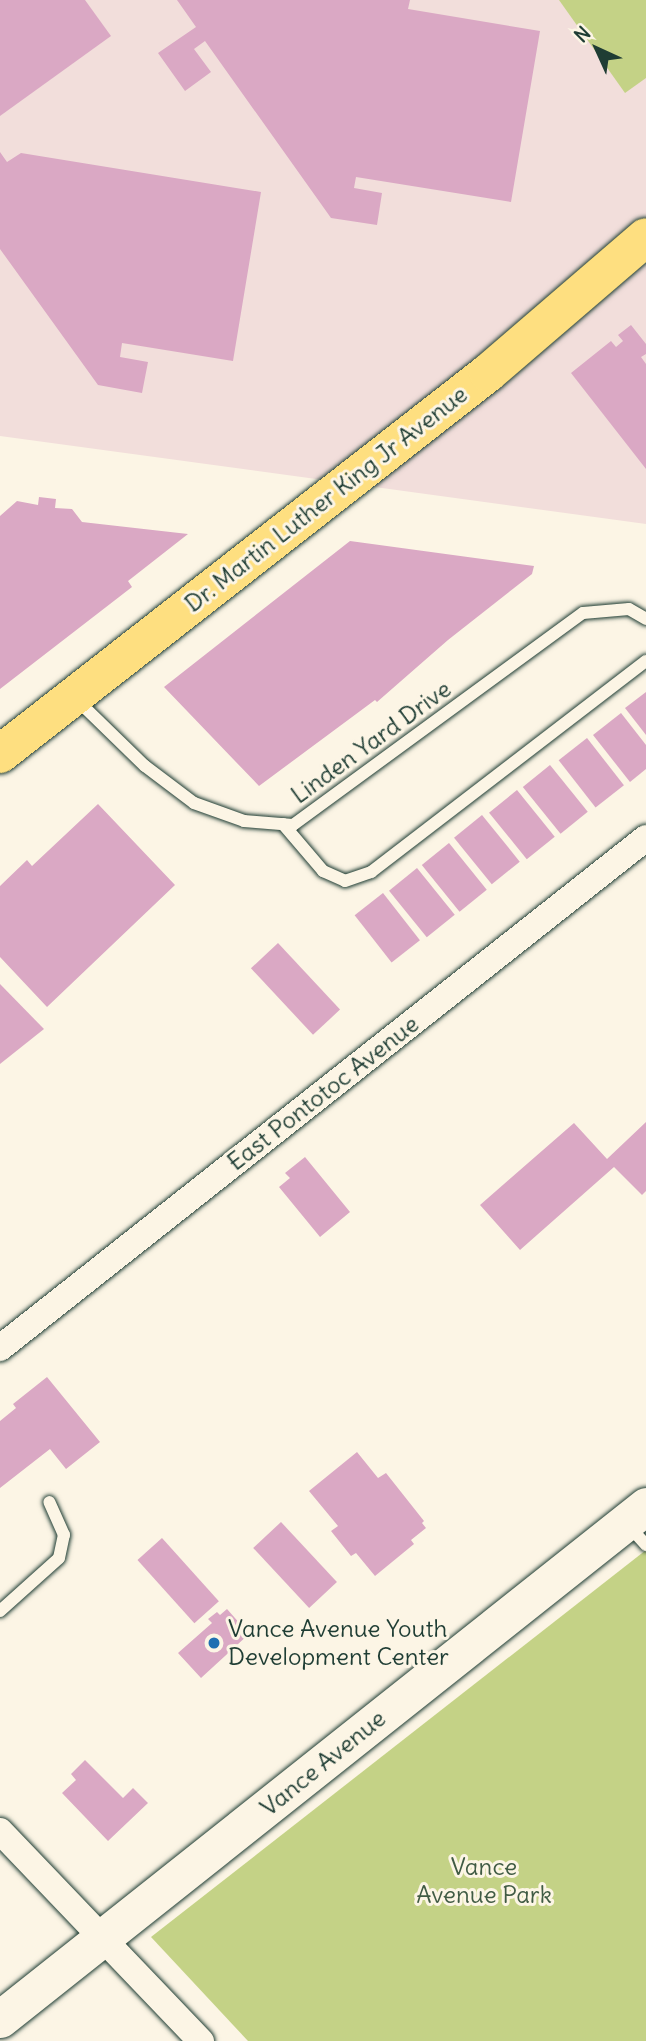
<!DOCTYPE html>
<style>
body{margin:0}
#map{position:relative;width:646px;height:2041px;overflow:hidden;background:#fcf5e5;font-family:Delius,sans-serif}
div>[style]{position:absolute}
.built>*{inset:0;background:#f2dedb}
.green>*{inset:0;background:#c4d286}
.building>*{inset:0;background:#daa8c4;transform-origin:0 0}
.roads{filter:drop-shadow(0 0 2px #1f3d34) drop-shadow(0 0 2px #1f3d34)}
.lane>*{height:12px;margin:-6px;padding:0 6px;transform-origin:6px;border-radius:6px;background:#fcf5e5}
.street>*{height:26px;margin:-13px;padding:0 13px;transform-origin:13px;border-radius:13px;background:#fcf5e5}
.secondary>*{height:37px;margin:-18.5px;padding:0 18.5px;transform-origin:18.5px;border-radius:18.5px;background:#fcf5e5}
.primary>*{height:38px;margin:-19px;padding:0 19px;transform-origin:19px;border-radius:19px;background:#fedf80}
.dots>*{width:19px;height:19px;translate:-50% -50%;box-sizing:border-box;border:4px solid #fcf5e5;border-radius:50%}
span{translate:-50% -50%;white-space:nowrap;text-align:center;line-height:1.15;-webkit-text-stroke:6px #fcf5e5;paint-order:stroke}
.street-label{font-size:24px;color:#1f3d34}
.poi-label{font-size:24px;color:#1f3d34}
.left{translate:0 -50%;text-align:left}
.park-label{font-size:24px;color:#405b44}
.north{position:absolute;left:562px;top:14px;width:70px;height:70px;-webkit-text-stroke:5px #fcf5e5;paint-order:stroke;rotate:315deg;font-size:19px;font-weight:700;line-height:28px;text-align:center;color:#1f3d34}
.north::after{content:'';display:block;margin:auto;width:24px;height:32px;background:#1f3d34;clip-path:polygon(50% 0,100% 100%,50% 72%,0 100%)}
</style>
<div id="map">
<div class="built">
<div style="clip-path:polygon(0 0,646px 0,646px 524px,0 436px)"></div>
</div>
<div class="green">
<div style="clip-path:polygon(559px 0,646px 0,646px 78px,625px 93px)"></div>
<div style="clip-path:polygon(646px 1550px,646px 2041px,248px 2041px,151px 1937px)"></div>
</div>
<div class="building">
<div style="clip-path:polygon(0 0,85px 0,111px 36px,0 116px)"></div>
<div style="clip-path:polygon(177px 0,410px 0,408px 9px,540px 31px,511px 202px,356px 177px,354px 188px,382px 193px,377px 225px,331px 218px,205px 41px,194px 49px,211px 72px,185px 91px,158px 53px,196px 27px)"></div>
<div style="clip-path:polygon(0 152px,7px 162px,21px 153px,261px 192px,233px 361px,122px 343px,120px 357px,148px 362px,142px 393px,98px 385px,0 249px)"></div>
<div style="clip-path:polygon(631px 325px,646px 344px,646px 354px,641px 357px,646px 364px,646px 469px,571px 373px,611px 341px,616px 347px,623px 341px,618px 335px)"></div>
<div style="clip-path:polygon(39px 497px,56px 499px,55px 508px,72px 509px,82px 522px,188px 534px,128px 581px,132px 587px,0 689px,0 516px,17px 501px,38px 505px)"></div>
<div style="clip-path:polygon(350px 541px,534px 566px,532px 574px,448px 640px,377px 702px,375px 700px,259px 786px,164px 687px)"></div>
<div style="clip-path:polygon(646px 692px,646px 735px,625px 708px)"></div>
<div style="clip-path:polygon(621px 713px,646px 745px,646px 769px,630px 782px,593px 735px)"></div>
<div style="left:587px;top:738px;width:60px;height:36px;rotate:52deg"></div>
<div style="left:550px;top:765px;width:60px;height:35px;rotate:51deg"></div>
<div style="left:517px;top:790px;width:60px;height:36px;rotate:51deg"></div>
<div style="clip-path:polygon(98px 804px,175px 885px,47px 1007px,0 957px,0 886px,27px 860px,32px 866px)"></div>
<div style="left:482px;top:815px;width:60px;height:36px;rotate:51deg"></div>
<div style="left:449px;top:843px;width:60px;height:35px;rotate:51deg"></div>
<div style="left:417px;top:868px;width:60px;height:36px;rotate:51deg"></div>
<div style="left:383px;top:893px;width:60px;height:36px;rotate:52deg"></div>
<div style="left:278px;top:943px;width:91px;height:37px;rotate:47deg"></div>
<div style="clip-path:polygon(0 984px,44px 1029px,0 1064px)"></div>
<div style="clip-path:polygon(646px 1122px,646px 1191px,642px 1195px,614px 1167px,520px 1250px,480px 1205px,574px 1123px,607px 1159px)"></div>
<div style="clip-path:polygon(305px 1157px,350px 1212px,320px 1237px,279px 1187px,290px 1178px,285px 1173px)"></div>
<div style="clip-path:polygon(47px 1377px,100px 1442px,66px 1469px,50px 1449px,0 1488px,0 1421px,16px 1408px,13px 1404px)"></div>
<div style="clip-path:polygon(357px 1452px,378px 1478px,386px 1473px,424px 1521px,422px 1523px,426px 1528px,411px 1540px,414px 1544px,375px 1576px,356px 1553px,351px 1556px,331px 1531px,338px 1526px,309px 1491px)"></div>
<div style="left:281px;top:1522px;width:82px;height:38px;rotate:47deg"></div>
<div style="left:162px;top:1538px;width:85px;height:33px;rotate:48deg"></div>
<div style="clip-path:polygon(227px 1609px,249px 1634px,201px 1678px,178px 1653px,212px 1623px,208px 1619px,217px 1612px,220px 1615px)"></div>
<div style="clip-path:polygon(85px 1760px,123px 1798px,133px 1788px,148px 1803px,108px 1841px,62px 1793px,76px 1780px,71px 1774px)"></div>
</div>
<div class="roads">
<div class="lane">
<div style="left:76px;top:699px;width:96px;rotate:44.2deg"></div>
<div style="left:145px;top:766px;width:61px;rotate:37.1deg"></div>
<div style="left:194px;top:803px;width:53px;rotate:19.8deg"></div>
<div style="left:244px;top:821px;width:49px;rotate:4.7deg"></div>
<div style="left:293px;top:825px;width:359px;rotate:-36.2deg"></div>
<div style="left:583px;top:613px;width:46px;rotate:-5deg"></div>
<div style="left:629px;top:609px;width:20px;rotate:30deg"></div>
<div style="left:283px;top:824px;width:62px;rotate:49.6deg"></div>
<div style="left:323px;top:871px;width:24px;rotate:24deg"></div>
<div style="left:345px;top:881px;width:28px;rotate:-19deg"></div>
<div style="left:371px;top:872px;width:347px;rotate:-37.5deg"></div>
<div style="left:628px;top:1525px;width:27px;rotate:48deg"></div>
<div style="left:0;top:1611px;width:79px;rotate:-41.9deg"></div>
<div style="left:59px;top:1558px;width:24px;rotate:-78deg"></div>
<div style="left:64px;top:1535px;width:36px;rotate:-114deg"></div>
</div>
<div class="street">
<div style="left:0;top:1348px;width:823px;rotate:-38.29deg"></div>
<div style="left:0;top:1831px;width:291px;rotate:46.3deg"></div>
</div>
<div class="secondary">
<div style="left:0;top:2019px;width:825px;rotate:-38.45deg"></div>
</div>
<div class="primary">
<div style="left:0;top:754px;width:619px;rotate:-37.98deg"></div>
<div style="left:488px;top:373px;width:208px;rotate:-40.7deg"></div>
</div>
</div>
<div class="dots">
<div style="left:214px;top:1643px;background:#1f6fb2"></div>
</div>
<div class="street-label">
<span style="left:326px;top:499px;rotate:-38deg">Dr. Martin Luther King Jr Avenue</span>
<span style="left:371px;top:742px;rotate:-36deg">Linden Yard Drive</span>
<span style="left:323px;top:1093px;rotate:-38deg">East Pontotoc Avenue</span>
<span style="left:323px;top:1763px;rotate:-39deg">Vance Avenue</span>
</div>
<div class="poi-label">
<span class="left" style="left:228px;top:1643px">Vance Avenue Youth<br>Development Center</span>
</div>
<div class="park-label">
<span style="left:484px;top:1881px">Vance<br>Avenue Park</span>
</div>
<div class="north">N</div>
</div>
